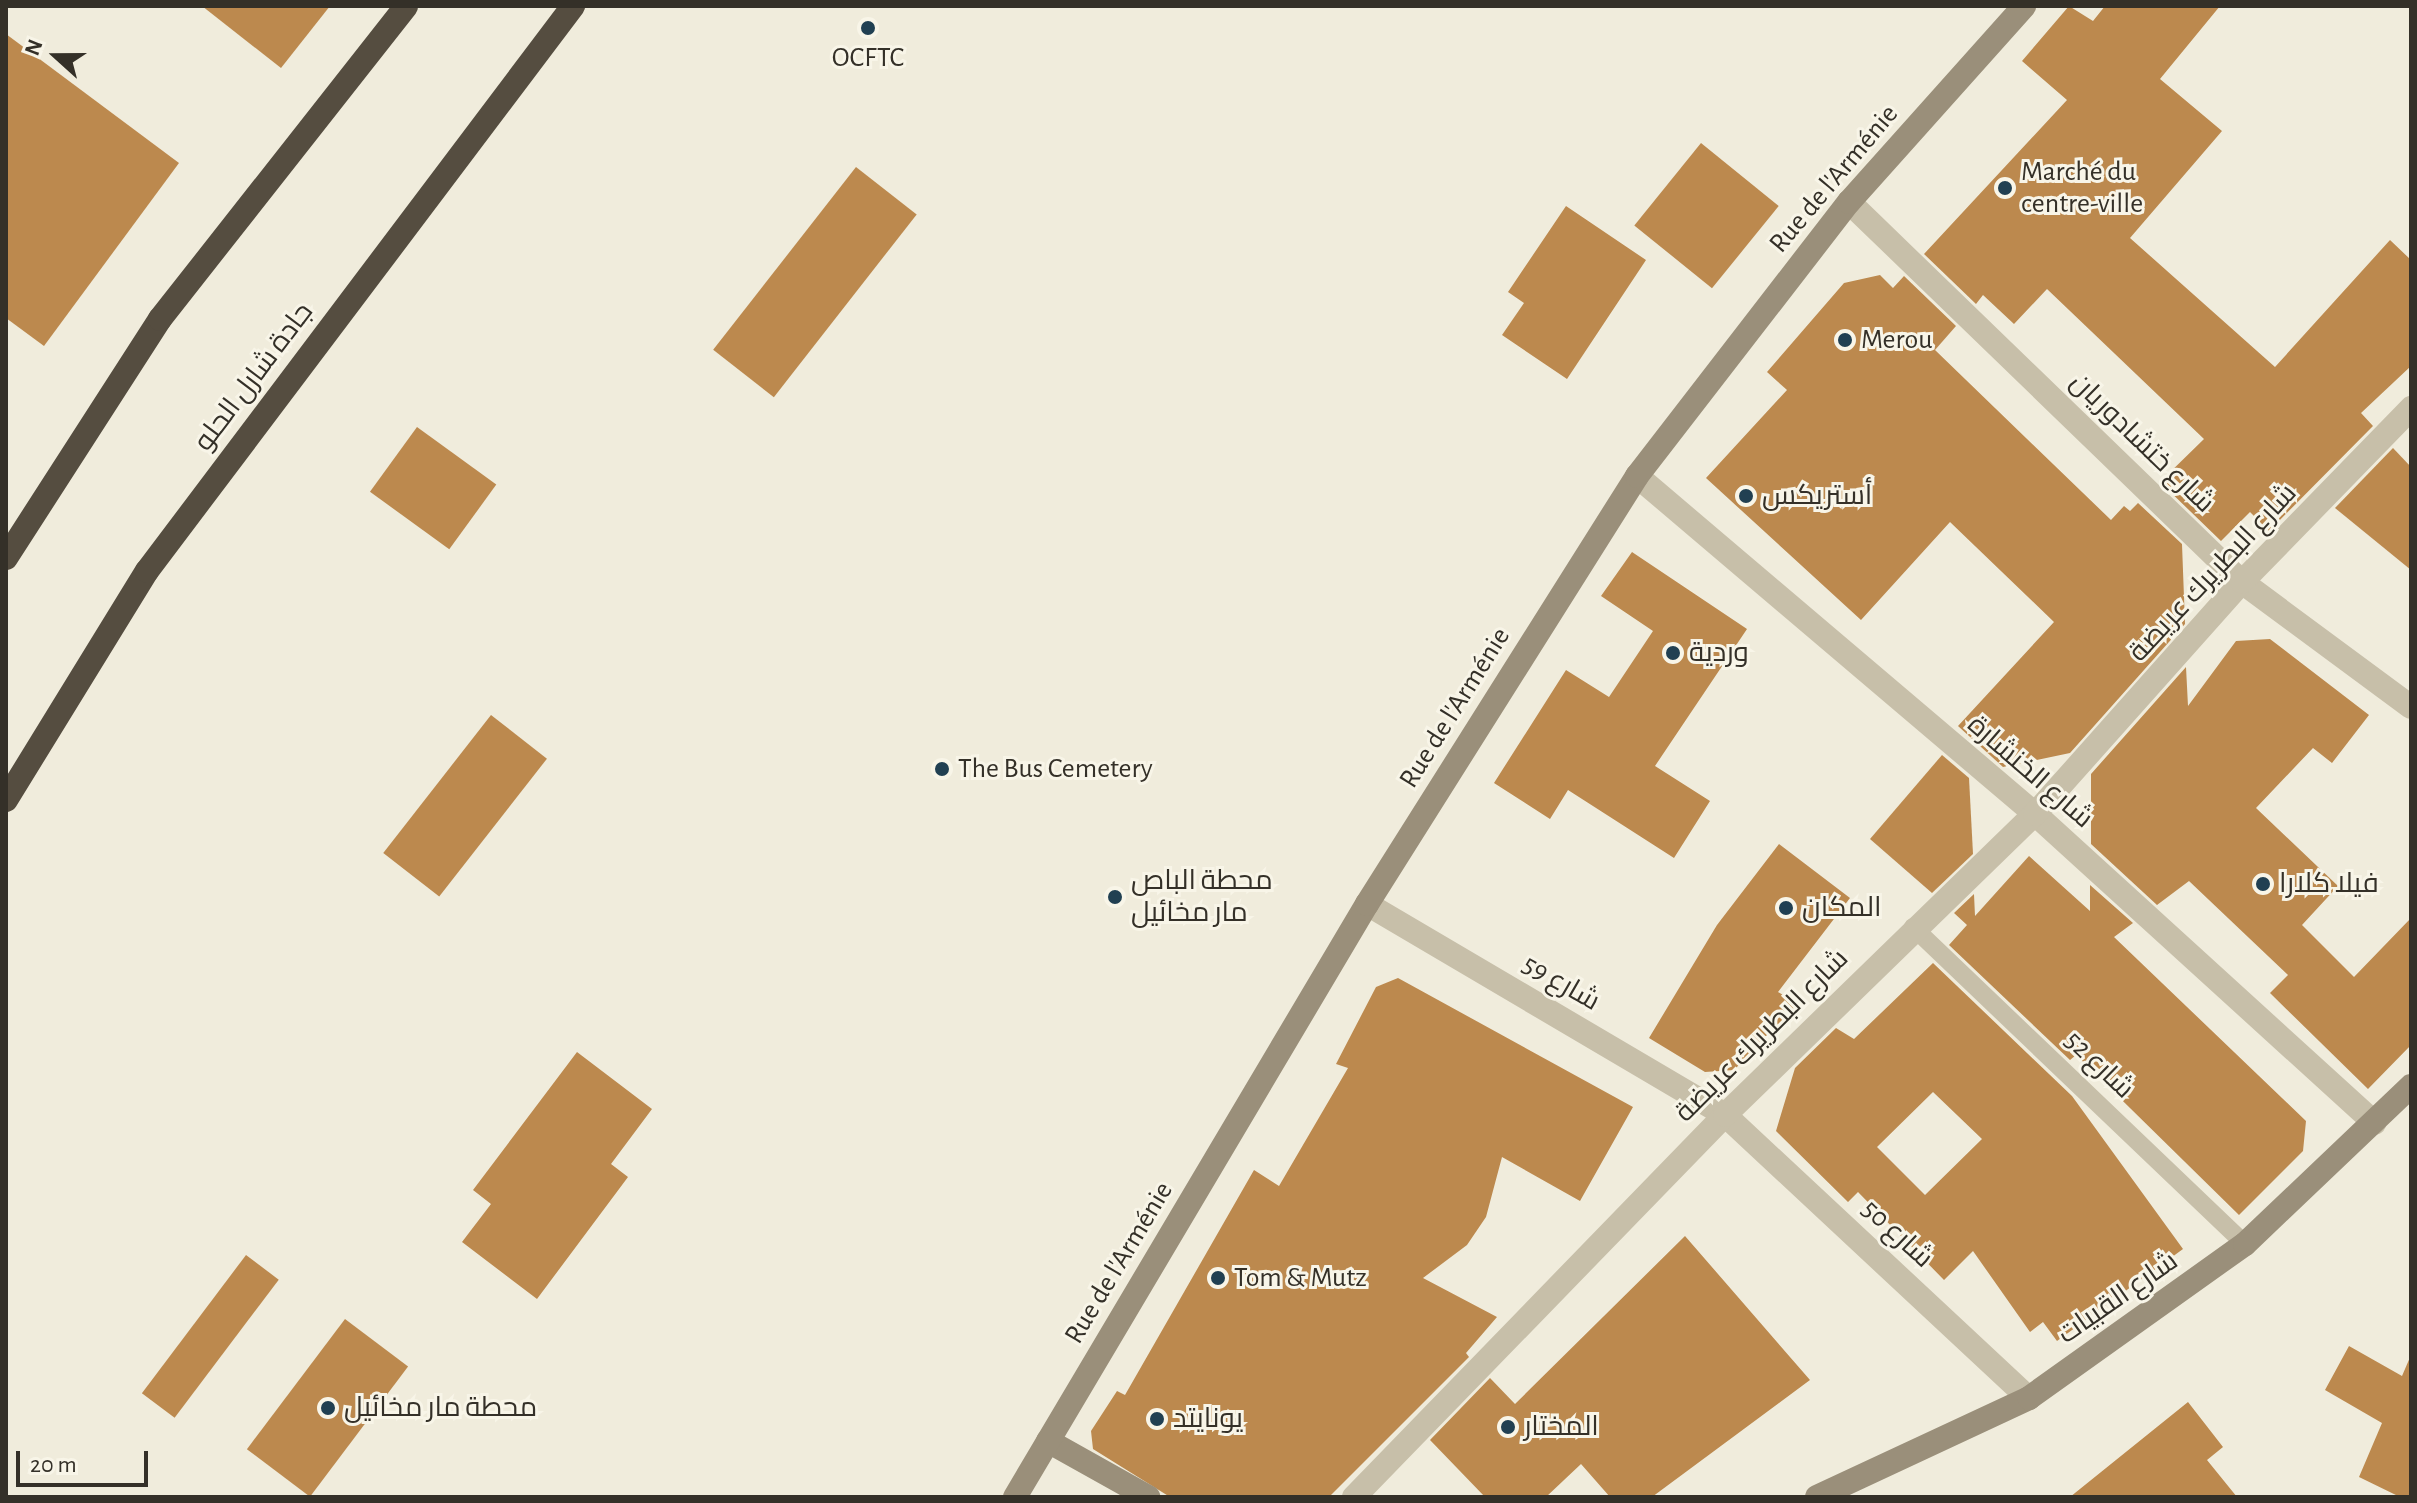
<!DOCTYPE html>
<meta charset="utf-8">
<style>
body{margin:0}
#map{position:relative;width:2417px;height:1503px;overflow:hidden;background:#f0ecdc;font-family:"Alegreya Sans",Cairo,sans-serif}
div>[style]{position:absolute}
.building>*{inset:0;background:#bc894e;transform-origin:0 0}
.lane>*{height:18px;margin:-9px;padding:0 9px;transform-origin:9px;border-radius:9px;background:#c7bfa9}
.street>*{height:24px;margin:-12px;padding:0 12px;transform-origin:12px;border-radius:12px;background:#c7bfa9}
.secondary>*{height:24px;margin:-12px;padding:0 12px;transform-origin:12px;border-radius:12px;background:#9a8f7a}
.highway>*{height:24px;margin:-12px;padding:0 12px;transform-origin:12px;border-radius:12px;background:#554d40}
.dots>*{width:22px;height:22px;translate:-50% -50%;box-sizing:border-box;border:4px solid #f8f5e8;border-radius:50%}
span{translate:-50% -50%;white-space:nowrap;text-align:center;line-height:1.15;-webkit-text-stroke:6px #f8f5e8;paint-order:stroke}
.poi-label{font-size:28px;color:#343028}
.left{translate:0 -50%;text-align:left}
.street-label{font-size:28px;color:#343028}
.frame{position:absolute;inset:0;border:8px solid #343028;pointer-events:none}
.north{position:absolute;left:16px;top:16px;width:80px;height:80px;-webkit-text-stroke:6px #f8f5e8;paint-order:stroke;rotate:291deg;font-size:22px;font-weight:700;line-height:32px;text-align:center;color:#343028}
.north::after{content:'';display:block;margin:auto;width:28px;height:36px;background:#343028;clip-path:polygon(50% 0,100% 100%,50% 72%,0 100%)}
.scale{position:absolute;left:16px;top:1451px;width:132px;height:36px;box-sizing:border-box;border:4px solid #343028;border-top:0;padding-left:10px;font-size:24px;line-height:28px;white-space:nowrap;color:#343028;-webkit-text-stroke:6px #f8f5e8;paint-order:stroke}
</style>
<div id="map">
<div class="building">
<div style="clip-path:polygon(202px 6px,330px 6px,281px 68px)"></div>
<div style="clip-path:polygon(2069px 6px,2093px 21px,2105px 6px,2220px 6px,2160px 79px,2222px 131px,2130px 238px,2275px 367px,2390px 240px,2411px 260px,2411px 366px,2361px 413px,2373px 426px,2269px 531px,2250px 512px,2221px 541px,2160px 482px,2204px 439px,2047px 289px,2014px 324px,1983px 295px,1976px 304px,1924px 254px,2067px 100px,2022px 61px)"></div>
<div style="clip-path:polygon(6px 34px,179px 163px,44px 346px,6px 318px)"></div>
<div style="left:1701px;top:143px;width:100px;height:106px;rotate:39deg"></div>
<div style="left:856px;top:167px;width:77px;height:232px;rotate:38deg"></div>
<div style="clip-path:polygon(1566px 206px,1646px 260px,1567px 379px,1502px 335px,1524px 303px,1508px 292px)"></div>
<div style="clip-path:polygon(1880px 275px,1893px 288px,1904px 276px,1956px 326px,1935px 350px,2111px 520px,2124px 506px,2130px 511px,2138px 503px,2182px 544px,2185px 624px,2070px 753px,2003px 767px,1958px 726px,2054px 622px,1950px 522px,1861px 620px,1706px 478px,1787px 390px,1767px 372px,1844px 283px)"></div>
<div style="left:417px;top:427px;width:98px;height:80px;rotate:36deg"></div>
<div style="clip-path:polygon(2393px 448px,2411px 467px,2411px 570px,2335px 508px)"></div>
<div style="clip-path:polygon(1632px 552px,1747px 629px,1655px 766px,1710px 801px,1674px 858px,1568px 790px,1550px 819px,1494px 783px,1566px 670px,1609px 697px,1653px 631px,1601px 596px)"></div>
<div style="clip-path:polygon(2270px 639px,2369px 715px,2332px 763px,2313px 748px,2256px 808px,2338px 886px,2302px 925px,2354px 977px,2411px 918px,2411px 1045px,2368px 1089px,2270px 993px,2288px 975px,2189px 881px,2157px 905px,2091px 844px,2091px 774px,2186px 667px,2188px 706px,2236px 641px)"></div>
<div style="left:491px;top:715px;width:71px;height:175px;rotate:38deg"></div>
<div style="clip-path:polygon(1942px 755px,1969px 778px,1973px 854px,1932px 893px,1870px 839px)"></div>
<div style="clip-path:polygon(1779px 844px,1850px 898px,1778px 992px,1799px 1004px,1734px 1070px,1705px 1072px,1649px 1038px,1717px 925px)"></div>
<div style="clip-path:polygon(2029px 856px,2090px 911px,2090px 885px,2133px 923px,2114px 937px,2306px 1121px,2303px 1151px,2239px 1215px,2076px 1055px,2070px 1060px,1949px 945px,1967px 925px,1954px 913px,1974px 894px,1975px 916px)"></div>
<div style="clip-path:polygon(evenodd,1933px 963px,2072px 1096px,2183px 1249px,2057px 1341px,2043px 1322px,2030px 1332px,1973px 1251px,1944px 1280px,1858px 1192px,1848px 1202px,1776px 1131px,1795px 1068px,1836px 1028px,1854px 1039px,1933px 963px,1933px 1092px,1982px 1139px,1925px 1195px,1877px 1147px,1933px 1092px)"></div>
<div style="clip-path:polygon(1398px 978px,1633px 1107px,1580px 1201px,1502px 1157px,1486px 1217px,1467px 1245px,1423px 1278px,1497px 1317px,1466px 1353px,1469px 1357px,1329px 1497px,1170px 1497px,1093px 1449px,1091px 1431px,1117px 1391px,1125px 1395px,1254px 1170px,1279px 1186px,1348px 1068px,1336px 1064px,1376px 987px)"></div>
<div style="clip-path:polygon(577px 1052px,652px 1109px,611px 1164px,628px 1177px,537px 1299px,462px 1242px,491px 1204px,473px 1190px)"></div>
<div style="clip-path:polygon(1685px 1236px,1810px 1380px,1652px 1497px,1610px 1497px,1581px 1464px,1546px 1497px,1485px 1497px,1430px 1440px,1490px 1378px,1515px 1404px)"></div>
<div style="left:246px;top:1255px;width:41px;height:173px;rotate:37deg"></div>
<div style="left:345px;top:1319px;width:79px;height:163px;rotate:37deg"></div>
<div style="clip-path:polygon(2349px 1346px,2402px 1376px,2411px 1355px,2411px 1497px,2400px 1497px,2359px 1477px,2382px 1423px,2325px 1390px)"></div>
<div style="clip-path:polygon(2188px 1402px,2223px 1447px,2207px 1460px,2237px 1497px,2070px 1497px)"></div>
</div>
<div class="lane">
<div style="left:1913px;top:927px;width:459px;rotate:43.7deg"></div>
</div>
<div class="street">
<div style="left:1849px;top:202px;width:547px;rotate:44.04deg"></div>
<div style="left:2242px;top:582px;width:210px;rotate:36.5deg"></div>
<div style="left:1637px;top:476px;width:522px;rotate:40.34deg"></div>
<div style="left:2035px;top:814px;width:459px;rotate:42.3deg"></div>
<div style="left:1367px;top:904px;width:416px;rotate:30.5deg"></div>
<div style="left:1725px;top:1115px;width:415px;rotate:43deg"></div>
<div style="left:1354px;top:1497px;width:533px;rotate:-45.84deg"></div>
<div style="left:1725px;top:1115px;width:432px;rotate:-44.2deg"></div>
<div style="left:2035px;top:814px;width:311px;rotate:-48.3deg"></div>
<div style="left:2242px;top:582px;width:243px;rotate:-45.8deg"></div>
</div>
<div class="secondary">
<div style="left:1048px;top:1441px;width:115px;rotate:29.2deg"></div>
<div style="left:1015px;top:1497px;width:690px;rotate:-59.31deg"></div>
<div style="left:1367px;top:904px;width:506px;rotate:-57.75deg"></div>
<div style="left:1637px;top:476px;width:346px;rotate:-52.3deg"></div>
<div style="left:1849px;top:202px;width:263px;rotate:-48.2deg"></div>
<div style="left:1817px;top:1497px;width:234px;rotate:-25deg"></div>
<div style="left:2029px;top:1398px;width:265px;rotate:-35.5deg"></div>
<div style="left:2245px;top:1244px;width:229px;rotate:-43.6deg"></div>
</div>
<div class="highway">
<div style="left:6px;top:558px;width:284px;rotate:-57.2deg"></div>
<div style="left:160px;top:319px;width:398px;rotate:-51.8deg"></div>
<div style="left:6px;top:800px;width:269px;rotate:-58.4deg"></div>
<div style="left:147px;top:571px;width:708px;rotate:-52.98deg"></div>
</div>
<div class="dots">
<div style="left:868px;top:28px;background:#214052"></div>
<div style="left:2005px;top:188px;background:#214052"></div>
<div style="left:1845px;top:340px;background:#214052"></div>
<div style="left:1746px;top:496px;background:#214052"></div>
<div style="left:1673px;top:653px;background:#214052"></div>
<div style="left:942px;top:769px;background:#214052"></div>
<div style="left:2263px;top:884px;background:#214052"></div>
<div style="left:1115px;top:897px;background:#214052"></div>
<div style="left:1786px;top:908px;background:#214052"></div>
<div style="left:1218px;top:1278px;background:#214052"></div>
<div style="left:328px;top:1408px;background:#214052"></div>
<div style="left:1157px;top:1419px;background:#214052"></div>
<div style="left:1508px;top:1427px;background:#214052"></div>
</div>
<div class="poi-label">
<span style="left:868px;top:58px">OCFTC</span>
<span class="left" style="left:2021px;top:188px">Marché du<br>centre-ville</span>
<span class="left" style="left:1861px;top:340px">Merou</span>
<span class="left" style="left:1762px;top:496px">أستريكس</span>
<span class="left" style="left:1689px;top:653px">وردية</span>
<span class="left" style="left:958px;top:769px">The Bus Cemetery</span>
<span class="left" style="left:1131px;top:897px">محطة الباص<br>مار مخائيل</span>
<span class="left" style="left:2279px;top:884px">فيلا كلارا</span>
<span class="left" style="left:1802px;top:908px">المكان</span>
<span class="left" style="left:1234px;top:1278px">Tom &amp; Mutz</span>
<span class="left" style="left:344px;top:1408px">محطة مار مخائيل</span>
<span class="left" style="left:1173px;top:1419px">يونايتد</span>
<span class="left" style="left:1524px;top:1427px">المختار</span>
</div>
<div class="street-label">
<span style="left:1834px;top:179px;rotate:-50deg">Rue de l'Arménie</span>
<span style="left:254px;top:377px;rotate:-53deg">جادة شارل الحلو</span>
<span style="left:2142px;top:443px;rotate:44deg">شارع ختشادوريان</span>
<span style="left:2213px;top:573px;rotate:-47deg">شارع البطريرك عريضة</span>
<span style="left:1455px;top:708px;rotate:-58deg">Rue de l'Arménie</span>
<span style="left:2030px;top:772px;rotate:41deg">شارع الخنشارة</span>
<span style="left:1561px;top:983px;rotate:30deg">شارع 59</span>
<span style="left:1762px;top:1036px;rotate:-45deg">شارع البطريرك عريضة</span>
<span style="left:2099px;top:1065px;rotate:44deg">شارع 52</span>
<span style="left:1897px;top:1234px;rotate:43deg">شارع 50</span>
<span style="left:1119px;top:1263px;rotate:-59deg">Rue de l'Arménie</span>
<span style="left:2118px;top:1298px;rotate:-35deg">شارع القبيات</span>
</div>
<div class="frame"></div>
<div class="north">N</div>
<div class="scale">20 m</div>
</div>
